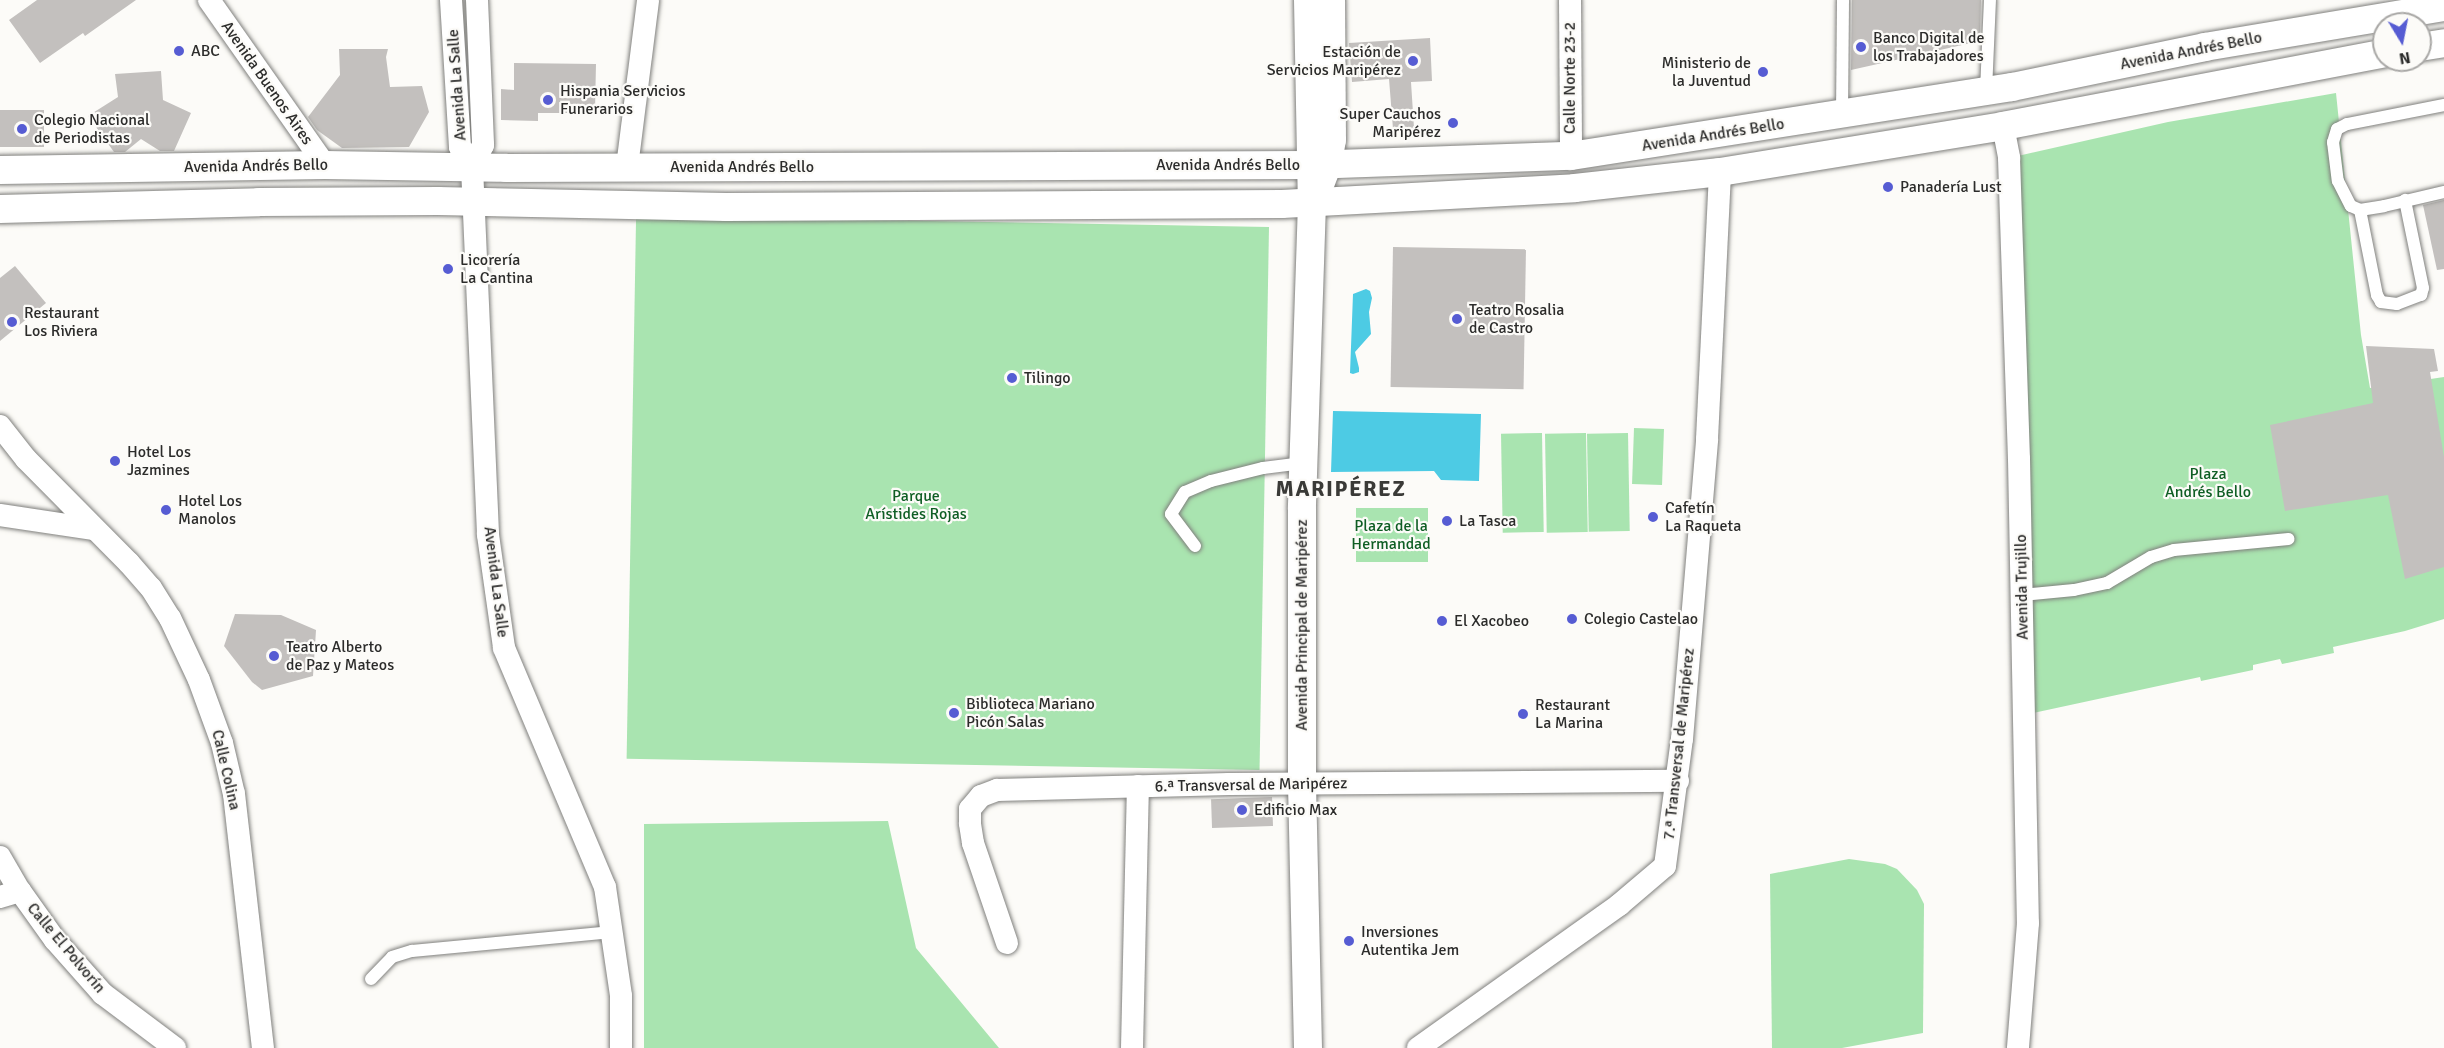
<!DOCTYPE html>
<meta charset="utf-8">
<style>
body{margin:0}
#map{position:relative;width:2444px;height:1048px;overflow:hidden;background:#fcfbf8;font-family:Signika,sans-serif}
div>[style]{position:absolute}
.green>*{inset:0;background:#a9e4b0;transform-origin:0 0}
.water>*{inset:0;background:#4dcbe4}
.building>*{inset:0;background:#c3c0be;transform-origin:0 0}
.roads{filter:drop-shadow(0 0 2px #80807d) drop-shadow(0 0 2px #80807d)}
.service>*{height:12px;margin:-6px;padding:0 6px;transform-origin:6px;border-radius:6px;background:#fff}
.minor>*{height:22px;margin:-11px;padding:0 11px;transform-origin:11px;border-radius:11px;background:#fff}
.tertiary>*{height:28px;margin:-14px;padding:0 14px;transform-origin:14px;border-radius:14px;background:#fff}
.dots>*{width:16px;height:16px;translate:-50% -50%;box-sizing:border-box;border:3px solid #fcfbf8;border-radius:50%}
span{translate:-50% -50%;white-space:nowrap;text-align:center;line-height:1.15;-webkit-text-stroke:4.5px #fcfbf8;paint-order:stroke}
.poi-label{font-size:16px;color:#2c2c2b}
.left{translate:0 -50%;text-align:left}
.right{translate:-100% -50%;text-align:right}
.street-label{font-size:16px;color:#2c2c2b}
.park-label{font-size:16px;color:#0f5e24}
.district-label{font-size:22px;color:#3a3a37;font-weight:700;letter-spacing:1.5px}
.north{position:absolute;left:2372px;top:12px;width:60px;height:60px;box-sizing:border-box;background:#fcfbf8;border:2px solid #a9a8a6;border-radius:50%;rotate:170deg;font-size:16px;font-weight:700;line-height:24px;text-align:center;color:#2c2c2b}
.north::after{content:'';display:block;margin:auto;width:21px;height:27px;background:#565cd3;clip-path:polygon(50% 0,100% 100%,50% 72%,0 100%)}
</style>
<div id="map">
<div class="green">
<div style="clip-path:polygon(2336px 93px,2361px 335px,2370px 388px,2444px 377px,2444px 619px,2405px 631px,2333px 647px,2334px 653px,2282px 664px,2280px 659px,2253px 665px,2253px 670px,2201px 681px,2200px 677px,2024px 715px,2009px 158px,2168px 122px)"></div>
<div style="left:1269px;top:227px;width:543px;height:633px;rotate:91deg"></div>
<div style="left:1634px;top:428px;width:30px;height:56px;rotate:2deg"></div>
<div style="left:1542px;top:433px;width:99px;height:41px;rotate:89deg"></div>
<div style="left:1586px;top:433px;width:99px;height:41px;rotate:89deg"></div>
<div style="left:1628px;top:433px;width:98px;height:41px;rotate:89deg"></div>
<div style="left:1356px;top:508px;width:72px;height:54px"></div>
<div style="clip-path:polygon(888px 821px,916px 948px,999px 1048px,644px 1048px,644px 824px)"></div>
<div style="clip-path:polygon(1849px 859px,1885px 864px,1897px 869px,1917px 890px,1924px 904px,1923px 1033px,1842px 1048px,1772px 1048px,1770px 874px)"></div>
</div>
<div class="water">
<div style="clip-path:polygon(1366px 289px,1370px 291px,1372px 298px,1369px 312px,1371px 334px,1355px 352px,1359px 368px,1359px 372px,1353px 374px,1350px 373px,1353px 294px)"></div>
<div style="clip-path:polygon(1333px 411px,1481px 414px,1479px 481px,1441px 480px,1434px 471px,1331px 472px)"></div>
</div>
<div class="building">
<div style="clip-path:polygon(37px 0,136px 0,85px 36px,83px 33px,40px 63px,9px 20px)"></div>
<div style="clip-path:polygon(1852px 0,1981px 0,1980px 41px,1851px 70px)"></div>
<div style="clip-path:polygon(1430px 38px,1432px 81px,1411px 82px,1414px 128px,1393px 129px,1389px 79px,1352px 82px,1349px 43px)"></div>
<div style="clip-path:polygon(339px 49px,388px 49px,386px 57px,390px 87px,422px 86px,429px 112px,409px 147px,342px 148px,317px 130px,308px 117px,340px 75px)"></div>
<div style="clip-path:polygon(514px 63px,596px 64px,595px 110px,580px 109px,580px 113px,538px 113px,538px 121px,501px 120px,501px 89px,514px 90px)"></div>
<div style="clip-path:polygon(161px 71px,163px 100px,191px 113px,174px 151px,160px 151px,141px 139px,125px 152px,114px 152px,88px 116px,118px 97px,115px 74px)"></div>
<div style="left:44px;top:110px;width:37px;height:44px;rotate:90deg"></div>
<div style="clip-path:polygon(2444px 200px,2444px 269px,2437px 270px,2423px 205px)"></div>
<div style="left:1393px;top:247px;width:133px;height:140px;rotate:1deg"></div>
<div style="clip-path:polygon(15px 266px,46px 303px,0 341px,0 278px)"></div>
<div style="clip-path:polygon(2366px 346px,2434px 349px,2438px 371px,2430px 372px,2444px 457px,2444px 567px,2405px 579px,2388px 495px,2285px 511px,2270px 425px,2373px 403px)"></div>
<div style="clip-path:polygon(235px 614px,281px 615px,316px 630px,313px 676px,262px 690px,252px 682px,224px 646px)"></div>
<div style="left:1272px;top:797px;width:29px;height:61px;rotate:88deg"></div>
</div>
<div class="roads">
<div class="service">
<div style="left:1986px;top:91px;width:91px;rotate:-87.5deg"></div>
<div style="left:2444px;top:105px;width:99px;rotate:168.9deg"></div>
<div style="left:2347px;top:124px;width:11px;rotate:153deg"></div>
<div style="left:2337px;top:129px;width:14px;rotate:107deg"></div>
<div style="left:2333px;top:142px;width:39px;rotate:83deg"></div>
<div style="left:2338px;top:181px;width:28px;rotate:63deg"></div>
<div style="left:2351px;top:206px;width:10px;rotate:24deg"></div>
<div style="left:2360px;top:210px;width:24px;rotate:-9deg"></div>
<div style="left:2384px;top:206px;width:62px;rotate:-13.1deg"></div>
<div style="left:1842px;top:115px;width:115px;rotate:-89.5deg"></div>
<div style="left:2360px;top:210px;width:87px;rotate:78.7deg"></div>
<div style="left:2377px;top:295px;width:8px;rotate:60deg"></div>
<div style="left:2381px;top:302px;width:16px;rotate:7deg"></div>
<div style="left:2397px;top:304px;width:26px;rotate:-21deg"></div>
<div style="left:2421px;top:295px;width:7px;rotate:-74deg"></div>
<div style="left:2423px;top:288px;width:90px;rotate:-101.6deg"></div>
<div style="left:1195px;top:546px;width:40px;rotate:-127deg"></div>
<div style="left:1171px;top:514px;width:26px;rotate:-58deg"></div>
<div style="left:1185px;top:492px;width:28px;rotate:-23deg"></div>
<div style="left:1211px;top:481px;width:54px;rotate:-14deg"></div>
<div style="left:1263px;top:468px;width:40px;rotate:-7.1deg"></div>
<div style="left:2022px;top:595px;width:52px;rotate:-5.5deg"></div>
<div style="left:2074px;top:590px;width:34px;rotate:-12deg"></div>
<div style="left:2107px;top:583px;width:51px;rotate:-30.6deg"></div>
<div style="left:2151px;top:557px;width:24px;rotate:-17deg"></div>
<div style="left:2174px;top:550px;width:115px;rotate:-5.5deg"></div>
<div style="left:371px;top:979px;width:30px;rotate:-46deg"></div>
<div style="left:392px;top:957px;width:21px;rotate:-17deg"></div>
<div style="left:412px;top:951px;width:201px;rotate:-5.4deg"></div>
</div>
<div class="minor">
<div style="left:209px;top:0;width:202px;rotate:54.9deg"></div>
<div style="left:451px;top:0;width:147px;rotate:86.5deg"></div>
<div style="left:460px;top:147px;width:23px;rotate:59deg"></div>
<div style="left:477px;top:0;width:145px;rotate:87.6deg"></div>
<div style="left:483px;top:145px;width:25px;rotate:117deg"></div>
<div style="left:472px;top:167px;width:368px;rotate:87.5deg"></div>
<div style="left:488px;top:535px;width:114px;rotate:81.9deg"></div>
<div style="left:504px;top:648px;width:259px;rotate:67.1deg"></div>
<div style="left:605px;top:887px;width:110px;rotate:81.6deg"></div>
<div style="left:621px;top:996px;width:52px;rotate:90deg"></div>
<div style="left:1570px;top:0;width:156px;rotate:89.6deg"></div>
<div style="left:2003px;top:126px;width:33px;rotate:79deg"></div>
<div style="left:2009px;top:158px;width:301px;rotate:88.1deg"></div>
<div style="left:2019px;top:459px;width:464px;rotate:88.9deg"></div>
<div style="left:2028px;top:923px;width:125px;rotate:94.6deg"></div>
<div style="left:627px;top:167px;width:168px;rotate:-82.8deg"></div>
<div style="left:0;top:426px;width:42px;rotate:51.8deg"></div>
<div style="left:26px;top:459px;width:146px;rotate:45.3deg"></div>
<div style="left:129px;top:563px;width:33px;rotate:49deg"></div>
<div style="left:151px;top:588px;width:36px;rotate:58deg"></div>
<div style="left:170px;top:618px;width:68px;rotate:64.9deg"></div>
<div style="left:199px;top:680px;width:67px;rotate:69.9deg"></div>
<div style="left:222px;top:743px;width:52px;rotate:76.8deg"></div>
<div style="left:234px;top:794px;width:256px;rotate:83.5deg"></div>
<div style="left:0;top:515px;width:95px;rotate:8.5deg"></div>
<div style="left:0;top:857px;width:39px;rotate:60deg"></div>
<div style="left:20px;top:891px;width:60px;rotate:54.5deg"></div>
<div style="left:55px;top:940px;width:72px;rotate:48.4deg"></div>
<div style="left:103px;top:994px;width:90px;rotate:36.9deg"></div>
<div style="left:0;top:897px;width:21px;rotate:-17deg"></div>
<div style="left:1007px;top:943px;width:106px;rotate:-108.8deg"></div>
<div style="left:973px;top:843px;width:20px;rotate:-99deg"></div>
<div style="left:970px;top:823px;width:14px;rotate:-90deg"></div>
<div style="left:970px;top:809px;width:17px;rotate:-50deg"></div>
<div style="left:981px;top:796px;width:17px;rotate:-21deg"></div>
<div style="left:997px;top:790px;width:232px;rotate:-1.5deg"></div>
<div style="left:1229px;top:784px;width:449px;rotate:-0.4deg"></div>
<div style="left:1132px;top:1048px;width:262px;rotate:-88.7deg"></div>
<div style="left:1418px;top:1048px;width:247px;rotate:-35.4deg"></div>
<div style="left:1619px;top:905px;width:60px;rotate:-40.3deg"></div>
<div style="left:1665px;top:866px;width:128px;rotate:-82.4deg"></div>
<div style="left:1682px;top:739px;width:301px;rotate:-85.2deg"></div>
<div style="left:1707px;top:439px;width:267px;rotate:-87.2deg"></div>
</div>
<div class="tertiary">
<div style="left:1308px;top:0;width:203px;rotate:88.9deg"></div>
<div style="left:1312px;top:203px;width:306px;rotate:91.9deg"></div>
<div style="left:1302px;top:509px;width:275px;rotate:90deg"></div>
<div style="left:1302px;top:784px;width:264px;rotate:88.7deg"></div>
<div style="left:2420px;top:47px;width:24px;rotate:-9deg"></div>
<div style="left:0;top:170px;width:325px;rotate:-0.9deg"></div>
<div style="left:325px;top:165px;width:181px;rotate:0.9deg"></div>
<div style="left:506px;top:168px;width:803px;rotate:-0.21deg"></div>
<div style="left:1309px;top:165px;width:262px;rotate:-2deg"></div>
<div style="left:1571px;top:156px;width:446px;rotate:-8.9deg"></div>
<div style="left:2012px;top:87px;width:197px;rotate:-11.7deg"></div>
<div style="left:2205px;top:47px;width:242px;rotate:-9.5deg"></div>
<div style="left:1321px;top:182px;width:19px;rotate:-69deg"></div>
<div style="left:1328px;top:164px;width:24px;rotate:-81deg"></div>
<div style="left:1332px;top:140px;width:140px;rotate:-90.4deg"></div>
<div style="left:0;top:209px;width:259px;rotate:-1.5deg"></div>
<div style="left:259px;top:202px;width:179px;rotate:-0.3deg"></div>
<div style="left:438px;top:201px;width:288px;rotate:1.2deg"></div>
<div style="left:726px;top:207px;width:556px;rotate:-0.31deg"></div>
<div style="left:1282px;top:204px;width:293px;rotate:-3.1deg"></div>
<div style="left:1575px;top:188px;width:146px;rotate:-6.3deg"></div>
<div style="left:1720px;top:172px;width:287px;rotate:-9.2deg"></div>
<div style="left:2003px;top:126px;width:388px;rotate:-10.8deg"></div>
</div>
</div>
<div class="dots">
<div style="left:1861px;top:47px;background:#565cd3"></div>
<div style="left:179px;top:51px;background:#565cd3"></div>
<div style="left:1413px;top:61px;background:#565cd3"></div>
<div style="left:1763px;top:72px;background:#565cd3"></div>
<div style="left:548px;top:100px;background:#565cd3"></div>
<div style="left:1453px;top:123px;background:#565cd3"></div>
<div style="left:22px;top:129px;background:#565cd3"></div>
<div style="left:1888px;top:187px;background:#565cd3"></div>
<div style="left:448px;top:269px;background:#565cd3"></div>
<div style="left:1457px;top:319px;background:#565cd3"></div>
<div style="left:12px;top:322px;background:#565cd3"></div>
<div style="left:1012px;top:378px;background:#565cd3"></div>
<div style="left:115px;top:461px;background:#565cd3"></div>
<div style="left:166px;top:510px;background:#565cd3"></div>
<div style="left:1653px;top:517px;background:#565cd3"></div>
<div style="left:1447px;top:521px;background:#565cd3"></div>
<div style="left:1572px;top:619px;background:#565cd3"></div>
<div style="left:1442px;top:621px;background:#565cd3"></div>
<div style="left:274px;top:656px;background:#565cd3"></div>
<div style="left:954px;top:713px;background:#565cd3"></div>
<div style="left:1523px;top:714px;background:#565cd3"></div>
<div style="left:1242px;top:810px;background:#565cd3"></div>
<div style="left:1349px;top:941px;background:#565cd3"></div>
</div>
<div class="poi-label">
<span class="left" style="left:1873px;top:47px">Banco Digital de<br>los Trabajadores</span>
<span class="left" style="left:191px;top:51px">ABC</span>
<span class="right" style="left:1401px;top:61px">Estación de<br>Servicios Maripérez</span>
<span class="right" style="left:1751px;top:72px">Ministerio de<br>la Juventud</span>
<span class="left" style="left:560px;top:100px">Hispania Servicios<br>Funerarios</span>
<span class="right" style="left:1441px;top:123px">Super Cauchos<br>Maripérez</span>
<span class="left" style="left:34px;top:129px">Colegio Nacional<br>de Periodistas</span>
<span class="left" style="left:1900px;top:187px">Panadería Lust</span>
<span class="left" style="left:460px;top:269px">Licorería<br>La Cantina</span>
<span class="left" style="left:1469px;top:319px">Teatro Rosalia<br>de Castro</span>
<span class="left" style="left:24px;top:322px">Restaurant<br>Los Riviera</span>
<span class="left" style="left:1024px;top:378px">Tilingo</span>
<span class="left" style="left:127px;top:461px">Hotel Los<br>Jazmines</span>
<span class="left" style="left:178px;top:510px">Hotel Los<br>Manolos</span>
<span class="left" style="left:1665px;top:517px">Cafetín<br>La Raqueta</span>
<span class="left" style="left:1459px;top:521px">La Tasca</span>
<span class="left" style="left:1584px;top:619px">Colegio Castelao</span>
<span class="left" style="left:1454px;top:621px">El Xacobeo</span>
<span class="left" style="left:286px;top:656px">Teatro Alberto<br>de Paz y Mateos</span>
<span class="left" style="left:966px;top:713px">Biblioteca Mariano<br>Picón Salas</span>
<span class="left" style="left:1535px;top:714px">Restaurant<br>La Marina</span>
<span class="left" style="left:1254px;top:810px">Edificio Max</span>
<span class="left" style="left:1361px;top:941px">Inversiones<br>Autentika Jem</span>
</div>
<div class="street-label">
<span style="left:2191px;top:51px;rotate:-11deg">Avenida Andrés Bello</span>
<span style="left:1570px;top:78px;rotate:-90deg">Calle Norte 23-2</span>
<span style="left:267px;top:83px;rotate:55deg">Avenida Buenos Aires</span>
<span style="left:457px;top:85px;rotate:-94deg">Avenida La Salle</span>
<span style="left:1713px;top:135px;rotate:-9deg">Avenida Andrés Bello</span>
<span style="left:1228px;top:165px">Avenida Andrés Bello</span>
<span style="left:256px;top:166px;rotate:-1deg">Avenida Andrés Bello</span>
<span style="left:742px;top:167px">Avenida Andrés Bello</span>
<span style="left:496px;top:582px;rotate:83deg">Avenida La Salle</span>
<span style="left:2022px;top:587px;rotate:-91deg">Avenida Trujillo</span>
<span style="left:1302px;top:625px;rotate:-90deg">Avenida Principal de Maripérez</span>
<span style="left:1679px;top:744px;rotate:-84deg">7.ª Transversal de Maripérez</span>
<span style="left:226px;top:770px;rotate:77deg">Calle Colina</span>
<span style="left:1251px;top:785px;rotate:-1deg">6.ª Transversal de Maripérez</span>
<span style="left:66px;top:948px;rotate:50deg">Calle El Polvorín</span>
</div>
<div class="park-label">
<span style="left:2208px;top:483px">Plaza<br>Andrés Bello</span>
<span style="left:916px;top:505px">Parque<br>Arístides Rojas</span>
<span style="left:1391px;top:535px">Plaza de la<br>Hermandad</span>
</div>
<div class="district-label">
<span style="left:1341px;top:489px">MARIPÉREZ</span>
</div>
<div class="north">N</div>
</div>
